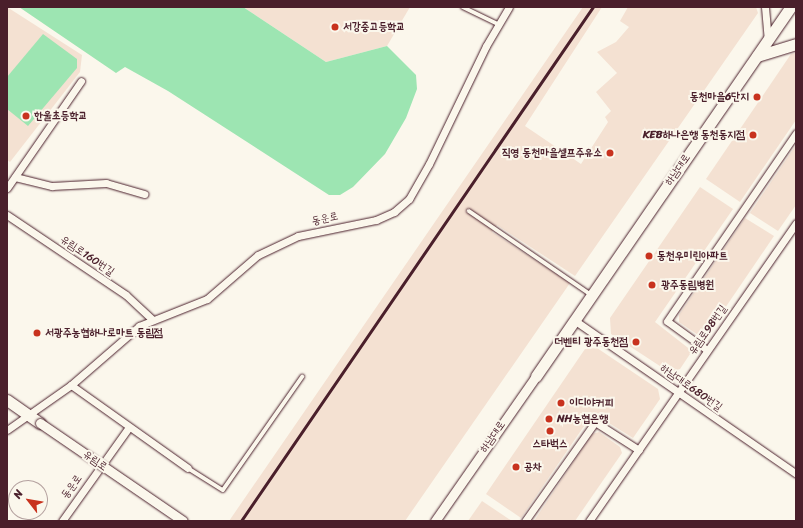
<!DOCTYPE html>
<meta charset="utf-8">
<style>
body{margin:0}
#map{position:relative;width:803px;height:528px;overflow:hidden;background:#fbf7ec;font-family:Sriracha,"Poor Story",sans-serif}
div>[style]{position:absolute}
.built>*{inset:0;background:#f4e1d2}
.green>*{inset:0;background:#9de5b2}
.roads{filter:drop-shadow(0 0 1px #4a1f2b) drop-shadow(0 0 1px #4a1f2b)}
.service>*{height:3.5px;margin:-1.75px;padding:0 1.75px;transform-origin:1.75px;border-radius:1.75px;background:#fbf7ec}
.minor>*{height:7px;margin:-3.5px;padding:0 3.5px;transform-origin:3.5px;border-radius:3.5px;background:#fbf7ec}
.tertiary>*{height:9px;margin:-4.5px;padding:0 4.5px;transform-origin:4.5px;border-radius:4.5px;background:#fbf7ec}
.secondary>*{height:11px;margin:-5.5px;padding:0 5.5px;transform-origin:5.5px;border-radius:5.5px;background:#fbf7ec}
.rail>*{height:2.5px;margin:-1.25px;padding:0 1.25px;transform-origin:1.25px;border-radius:1.25px;background:#4a1f2b}
.bridges{filter:drop-shadow(0 0 1px #4a1f2b) drop-shadow(0 0 1px #4a1f2b)}
.tertiary-bridge>*{height:9px;margin:-4.5px;padding:0 4.5px;transform-origin:4.5px;border-radius:4.5px;background:#fbf7ec}
.dots>*{width:11px;height:11px;translate:-50% -50%;box-sizing:border-box;border:2px solid #fbf7ec;border-radius:50%}
span{translate:-50% -50%;white-space:nowrap;text-align:center;line-height:1.15;-webkit-text-stroke:4px #fbf7ec;paint-order:stroke}
.poi-label{font-size:11px;color:#4a1f2b;font-weight:700}
.left{translate:0 -50%;text-align:left}
.right{translate:-100% -50%;text-align:right}
.street-label{font-size:11px;color:#4a1f2b}
.frame{position:absolute;inset:0;border:8px solid #4a1f2b;pointer-events:none}
.north{position:absolute;left:8px;top:480px;width:40px;height:40px;box-sizing:border-box;background:#fbf7ec;border:1px solid #b4a19f;border-radius:50%;rotate:301deg;font-size:11px;font-weight:700;line-height:16px;text-align:center;color:#4a1f2b}
.north::after{content:'';display:block;margin:auto;width:14px;height:18px;background:#c8321e;clip-path:polygon(50% 0,100% 100%,50% 72%,0 100%)}
</style>
<div id="map">
<div class="built">
<div style="clip-path:polygon(7px 7px,82px 55px,80px 72px,10px 162px,7px 160px)"></div>
<div style="clip-path:polygon(243px 7px,410px 7px,387px 46px,326px 62px)"></div>
<div style="clip-path:polygon(583px 7px,602px 7px,525px 126px,581px 164px,608px 122px,605px 117px,611px 111px,596px 92px,617px 73px,597px 52px,616px 42px,629px 27px,620px 21px,628px 7px,756px 7px,758px 13px,575px 276px,497px 225px,492px 232px,570px 283px,405px 521px,229px 521px)"></div>
<div style="clip-path:polygon(796px 53px,796px 120px,740px 202px,706px 179px,791px 54px)"></div>
<div style="clip-path:polygon(796px 145px,796px 205px,778px 231px,750px 213px)"></div>
<div style="clip-path:polygon(700px 187px,733px 209px,655px 322px,692px 351px,680px 369px,669px 372px,611px 334px,610px 318px)"></div>
<div style="clip-path:polygon(745px 218px,774px 236px,706px 336px,701px 337px,679px 322px,679px 315px)"></div>
<div style="clip-path:polygon(597px 348px,658px 389px,660px 399px,633px 438px,593px 413px,521px 518px,486px 494px,585px 349px)"></div>
<div style="clip-path:polygon(599px 432px,620px 447px,622px 453px,575px 521px,534px 521px,592px 434px)"></div>
<div style="clip-path:polygon(482px 501px,512px 521px,468px 521px)"></div>
</div>
<div class="green">
<div style="clip-path:polygon(19px 7px,243px 7px,326px 62px,387px 46px,416px 75px,417px 89px,406px 118px,385px 154px,353px 187px,340px 195px,329px 195px,168px 91px,125px 67px,116px 73px)"></div>
<div style="clip-path:polygon(43px 34px,77px 59px,77px 68px,28px 126px,7px 109px,7px 77px)"></div>
</div>
<div class="roads">
<div class="service">
<div style="left:463px;top:7px;width:39px;rotate:26deg"></div>
<div style="left:469px;top:211px;width:147px;rotate:34.4deg"></div>
<div style="left:188px;top:468px;width:41px;rotate:32.2deg"></div>
<div style="left:223px;top:490px;width:138px;rotate:-55deg"></div>
</div>
<div class="minor">
<div style="left:765px;top:7px;width:33px;rotate:85deg"></div>
<div style="left:15px;top:177px;width:38px;rotate:14deg"></div>
<div style="left:52px;top:186px;width:54px;rotate:-3.2deg"></div>
<div style="left:106px;top:183px;width:40px;rotate:16deg"></div>
<div style="left:7px;top:188px;width:130px;rotate:-55.3deg"></div>
<div style="left:7px;top:215px;width:143px;rotate:33.9deg"></div>
<div style="left:126px;top:295px;width:35px;rotate:43deg"></div>
<div style="left:574px;top:320px;width:270px;rotate:34.7deg"></div>
<div style="left:707px;top:350px;width:49px;rotate:-144.1deg"></div>
<div style="left:667px;top:321px;width:228px;rotate:-55.5deg"></div>
<div style="left:71px;top:385px;width:143px;rotate:35.4deg"></div>
<div style="left:7px;top:430px;width:78px;rotate:-35.1deg"></div>
<div style="left:71px;top:385px;width:90px;rotate:-40.9deg"></div>
<div style="left:139px;top:326px;width:73px;rotate:-21.7deg"></div>
<div style="left:207px;top:299px;width:67px;rotate:-40.8deg"></div>
<div style="left:258px;top:255px;width:44px;rotate:-25.4deg"></div>
<div style="left:298px;top:236px;width:80px;rotate:-11.6deg"></div>
<div style="left:376px;top:220px;width:20px;rotate:-24deg"></div>
<div style="left:394px;top:212px;width:20px;rotate:-41deg"></div>
<div style="left:409px;top:199px;width:40px;rotate:-60.3deg"></div>
<div style="left:429px;top:164px;width:131px;rotate:-64.2deg"></div>
<div style="left:486px;top:46px;width:45px;rotate:-59.5deg"></div>
<div style="left:62px;top:521px;width:115px;rotate:-54.5deg"></div>
<div style="left:525px;top:521px;width:121px;rotate:-54.7deg"></div>
<div style="left:595px;top:422px;width:52px;rotate:32.5deg"></div>
<div style="left:589px;top:521px;width:363px;rotate:-55.2deg"></div>
</div>
<div class="tertiary">
<div style="left:435px;top:521px;width:177px;rotate:-55.1deg"></div>
</div>
<div class="secondary">
<div style="left:757px;top:56px;width:41px;rotate:-17.1deg"></div>
<div style="left:536px;top:376px;width:449px;rotate:-55.4deg"></div>
<div style="left:7px;top:400px;width:40px;rotate:34.9deg"></div>
</div>
</div>
<div class="rail">
<div style="left:241px;top:521px;width:623px;rotate:-55.6deg"></div>
</div>
<div class="bridges">
<div class="tertiary-bridge">
<div style="left:40px;top:423px;width:173px;rotate:34.4deg"></div>
</div>
</div>
<div class="dots">
<div style="left:335px;top:27px;background:#c8321e"></div>
<div style="left:757px;top:97px;background:#c8321e"></div>
<div style="left:26px;top:116px;background:#c8321e"></div>
<div style="left:753px;top:135px;background:#c8321e"></div>
<div style="left:610px;top:153px;background:#c8321e"></div>
<div style="left:649px;top:256px;background:#c8321e"></div>
<div style="left:652px;top:285px;background:#c8321e"></div>
<div style="left:37px;top:333px;background:#c8321e"></div>
<div style="left:636px;top:342px;background:#c8321e"></div>
<div style="left:561px;top:403px;background:#c8321e"></div>
<div style="left:549px;top:419px;background:#c8321e"></div>
<div style="left:550px;top:431px;background:#c8321e"></div>
<div style="left:516px;top:467px;background:#c8321e"></div>
</div>
<div class="poi-label">
<span class="left" style="left:343px;top:27px">서강중고등학교</span>
<span class="right" style="left:749px;top:97px">동천마을6단지</span>
<span class="left" style="left:34px;top:116px">한울초등학교</span>
<span class="right" style="left:745px;top:135px">KEB하나은행 동천동지점</span>
<span class="right" style="left:602px;top:153px">직영 동천마을셀프주유소</span>
<span class="left" style="left:657px;top:256px">동천우미린아파트</span>
<span class="left" style="left:661px;top:285px">광주동림병원</span>
<span class="left" style="left:45px;top:333px">서광주농협하나로마트 동림점</span>
<span class="right" style="left:628px;top:342px">더벤티 광주동천점</span>
<span class="left" style="left:569px;top:403px">이디야커피</span>
<span class="left" style="left:557px;top:419px">NH농협은행</span>
<span style="left:550px;top:444px">스타벅스</span>
<span class="left" style="left:524px;top:467px">공차</span>
</div>
<div class="street-label">
<span style="left:678px;top:170px;rotate:-55deg">하남대로</span>
<span style="left:325px;top:219px;rotate:-12deg">동운로</span>
<span style="left:87px;top:256px;rotate:34deg">유림로160번길</span>
<span style="left:708px;top:330px;rotate:-55deg">유림로98번길</span>
<span style="left:691px;top:388px;rotate:35deg">하남대로680번길</span>
<span style="left:493px;top:437px;rotate:-55deg">하남대로</span>
<span style="left:95px;top:461px;rotate:35deg">유림로</span>
<span style="left:72px;top:487px;rotate:-54deg">동운로</span>
</div>
<div class="frame"></div>
<div class="north">N</div>
</div>
